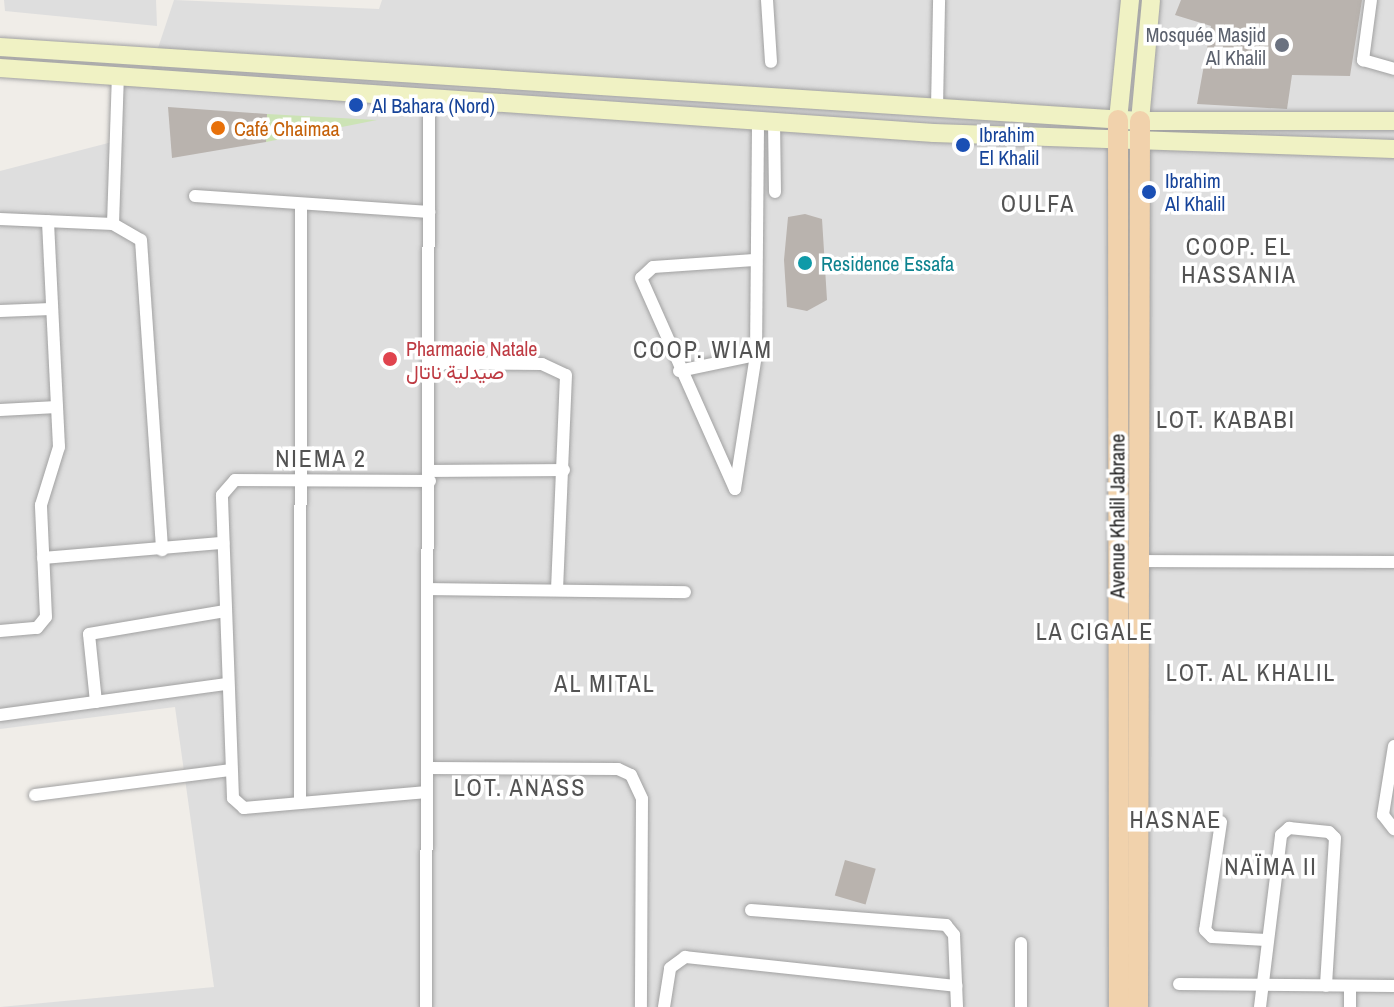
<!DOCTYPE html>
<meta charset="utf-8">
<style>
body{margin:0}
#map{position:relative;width:1394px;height:1007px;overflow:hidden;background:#f0ede8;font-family:"Archivo Narrow",Vazirmatn,sans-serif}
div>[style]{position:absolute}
.residential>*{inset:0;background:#dedede}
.grass>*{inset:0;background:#cce3b5}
.building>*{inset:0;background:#b9b3ae;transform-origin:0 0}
.roads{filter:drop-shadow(0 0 2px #a1a1a1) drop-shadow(0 0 2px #a1a1a1)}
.street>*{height:12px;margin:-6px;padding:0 6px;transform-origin:6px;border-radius:6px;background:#fff}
.secondary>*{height:18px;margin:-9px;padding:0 9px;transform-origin:9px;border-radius:9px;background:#f0f2c4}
.primary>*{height:20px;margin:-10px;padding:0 10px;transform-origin:10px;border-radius:10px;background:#f1d2ac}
.dots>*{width:22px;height:22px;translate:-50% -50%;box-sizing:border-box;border:4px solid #fff;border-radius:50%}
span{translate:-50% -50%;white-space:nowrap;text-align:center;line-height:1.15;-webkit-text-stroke:7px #fff;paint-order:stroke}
.worship-label{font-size:20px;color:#5b616d}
.right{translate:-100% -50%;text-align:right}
.transit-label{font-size:20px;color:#164399}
.left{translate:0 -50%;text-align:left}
.food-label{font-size:20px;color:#c56008}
.culture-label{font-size:20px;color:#0d838f}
.health-label{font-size:20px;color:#be3a42}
.street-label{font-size:20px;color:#202020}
.quarter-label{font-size:24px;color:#535353;letter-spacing:2px}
</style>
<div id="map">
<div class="residential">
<div style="clip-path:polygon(4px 0,156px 0,157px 26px,5px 11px)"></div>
<div style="clip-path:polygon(174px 0,379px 9px,382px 0,1394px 0,1394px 1007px,0 1007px,214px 987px,175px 707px,0 729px,0 171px,116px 141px,118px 76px,148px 78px)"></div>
</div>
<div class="grass">
<div style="clip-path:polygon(267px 114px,377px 120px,266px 142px)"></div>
</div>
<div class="building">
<div style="clip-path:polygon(1181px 0,1362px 0,1350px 76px,1292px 75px,1287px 109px,1197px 104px,1211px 26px,1175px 15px)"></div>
<div style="clip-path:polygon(168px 107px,267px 114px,266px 142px,172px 158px)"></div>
<div style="clip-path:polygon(805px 214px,822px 219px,827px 300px,807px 311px,787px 307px,784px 260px,788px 217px)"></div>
<div style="left:845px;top:860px;width:32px;height:37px;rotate:16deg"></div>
</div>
<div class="roads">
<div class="street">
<div style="left:767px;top:0;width:62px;rotate:86.3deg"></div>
<div style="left:1371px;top:0;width:61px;rotate:97.6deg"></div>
<div style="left:1363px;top:60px;width:32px;rotate:16deg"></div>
<div style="left:937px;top:108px;width:108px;rotate:-88.9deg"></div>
<div style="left:774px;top:121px;width:71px;rotate:89.2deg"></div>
<div style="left:195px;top:196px;width:235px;rotate:3.9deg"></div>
<div style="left:0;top:219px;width:113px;rotate:2.5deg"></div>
<div style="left:113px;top:224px;width:32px;rotate:30deg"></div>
<div style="left:141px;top:240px;width:311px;rotate:86.1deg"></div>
<div style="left:113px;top:224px;width:148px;rotate:-88.1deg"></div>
<div style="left:754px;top:260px;width:101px;rotate:176deg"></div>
<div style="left:653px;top:267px;width:16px;rotate:137deg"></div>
<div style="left:641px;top:278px;width:231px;rotate:66deg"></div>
<div style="left:735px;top:489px;width:136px;rotate:-81.1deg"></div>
<div style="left:756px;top:355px;width:235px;rotate:-89.5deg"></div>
<div style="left:0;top:311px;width:51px;rotate:-2.2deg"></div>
<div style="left:429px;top:363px;width:113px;rotate:0.5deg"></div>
<div style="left:542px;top:364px;width:26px;rotate:25deg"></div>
<div style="left:566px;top:375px;width:213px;rotate:92.4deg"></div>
<div style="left:679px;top:371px;width:79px;rotate:-11.7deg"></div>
<div style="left:0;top:410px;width:57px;rotate:-3deg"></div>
<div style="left:430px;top:471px;width:134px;rotate:-0.4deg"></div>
<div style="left:43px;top:558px;width:181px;rotate:-4.8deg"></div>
<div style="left:1136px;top:561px;width:258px;rotate:0.2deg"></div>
<div style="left:429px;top:589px;width:256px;rotate:0.7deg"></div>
<div style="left:0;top:631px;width:37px;rotate:-5deg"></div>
<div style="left:37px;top:628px;width:14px;rotate:-51deg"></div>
<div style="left:46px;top:617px;width:112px;rotate:-92.6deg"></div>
<div style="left:41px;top:505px;width:61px;rotate:-72.8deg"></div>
<div style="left:59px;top:447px;width:226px;rotate:-92.8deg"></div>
<div style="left:96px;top:702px;width:68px;rotate:-95.9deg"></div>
<div style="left:89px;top:634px;width:138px;rotate:-9.6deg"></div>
<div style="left:0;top:715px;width:229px;rotate:-7.8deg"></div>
<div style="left:1394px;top:746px;width:70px;rotate:99.1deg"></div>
<div style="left:1383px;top:815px;width:18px;rotate:52deg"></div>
<div style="left:428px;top:768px;width:190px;rotate:0.3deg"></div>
<div style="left:618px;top:769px;width:14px;rotate:25deg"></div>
<div style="left:631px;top:775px;width:26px;rotate:65deg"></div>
<div style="left:642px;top:799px;width:208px;rotate:90.3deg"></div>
<div style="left:427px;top:792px;width:184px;rotate:175deg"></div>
<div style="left:244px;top:808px;width:15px;rotate:-138deg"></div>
<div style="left:233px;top:798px;width:303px;rotate:-92.1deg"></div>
<div style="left:222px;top:495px;width:20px;rotate:-49deg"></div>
<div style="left:235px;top:480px;width:195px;rotate:0.3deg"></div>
<div style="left:35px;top:795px;width:196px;rotate:-7.3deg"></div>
<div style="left:300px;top:803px;width:599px;rotate:-89.9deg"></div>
<div style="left:1221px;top:822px;width:109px;rotate:98.4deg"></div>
<div style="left:1205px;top:930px;width:10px;rotate:45deg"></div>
<div style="left:1212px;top:937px;width:54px;rotate:3.2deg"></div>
<div style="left:751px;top:910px;width:196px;rotate:4.4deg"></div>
<div style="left:946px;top:925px;width:13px;rotate:51deg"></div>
<div style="left:954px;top:935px;width:72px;rotate:87.6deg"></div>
<div style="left:1179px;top:984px;width:215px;rotate:0.5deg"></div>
<div style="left:1350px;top:986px;width:21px;rotate:90deg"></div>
<div style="left:426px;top:1007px;width:906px;rotate:-89.81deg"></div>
<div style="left:664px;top:1007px;width:39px;rotate:-81deg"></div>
<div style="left:670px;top:968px;width:19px;rotate:-36deg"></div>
<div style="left:685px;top:957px;width:273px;rotate:6.1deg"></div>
<div style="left:1021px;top:1007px;width:64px;rotate:-90deg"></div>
<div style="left:1260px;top:1007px;width:173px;rotate:-83deg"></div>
<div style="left:1281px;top:835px;width:11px;rotate:-41deg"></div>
<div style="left:1289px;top:828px;width:40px;rotate:5.7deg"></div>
<div style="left:1329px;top:832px;width:8px;rotate:45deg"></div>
<div style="left:1335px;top:838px;width:148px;rotate:93.5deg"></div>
</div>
<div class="secondary">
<div style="left:0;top:47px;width:1142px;rotate:3.71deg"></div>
<div style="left:1140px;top:121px;width:254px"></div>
<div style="left:0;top:68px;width:936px;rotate:3.98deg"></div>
<div style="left:934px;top:133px;width:460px;rotate:2deg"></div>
<div style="left:1118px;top:120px;width:121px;rotate:-84.3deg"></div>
<div style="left:1140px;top:121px;width:121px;rotate:-84.8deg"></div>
</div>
<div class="primary">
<div style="left:1118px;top:120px;width:887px;rotate:89.94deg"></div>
<div style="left:1138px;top:1007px;width:886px;rotate:-89.87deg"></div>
</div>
</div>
<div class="dots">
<div style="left:1282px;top:45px;background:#6b7280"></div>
<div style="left:356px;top:105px;background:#1a4fb4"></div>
<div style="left:218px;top:128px;background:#e8710a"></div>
<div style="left:963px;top:145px;background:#1a4fb4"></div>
<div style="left:1149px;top:192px;background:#1a4fb4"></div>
<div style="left:805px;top:263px;background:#0f9aa8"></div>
<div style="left:390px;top:359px;background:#e0444e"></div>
</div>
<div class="worship-label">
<span class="right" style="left:1266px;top:46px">Mosquée Masjid<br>Al Khalil</span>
</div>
<div class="transit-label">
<span class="left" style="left:372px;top:105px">Al Bahara (Nord)</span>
<span class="left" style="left:979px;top:146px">Ibrahim<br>El Khalil</span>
<span class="left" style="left:1165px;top:192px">Ibrahim<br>Al Khalil</span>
</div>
<div class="food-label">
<span class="left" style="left:234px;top:128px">Café Chaimaa</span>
</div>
<div class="culture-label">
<span class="left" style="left:821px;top:263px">Residence Essafa</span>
</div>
<div class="health-label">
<span class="left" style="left:406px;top:360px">Pharmacie Natale<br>صيدلية ناتال</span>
</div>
<div class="street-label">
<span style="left:1117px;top:516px;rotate:-90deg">Avenue Khalil Jabrane</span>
</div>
<div class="quarter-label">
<span style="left:1038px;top:204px">OULFA</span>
<span style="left:1239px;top:261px">COOP. EL<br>HASSANIA</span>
<span style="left:703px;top:350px">COOP. WIAM</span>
<span style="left:1226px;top:420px">LOT. KABABI</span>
<span style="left:321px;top:459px">NIEMA 2</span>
<span style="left:1095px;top:632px">LA CIGALE</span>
<span style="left:1251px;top:673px">LOT. AL KHALIL</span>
<span style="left:605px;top:684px">AL MITAL</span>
<span style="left:520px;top:788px">LOT. ANASS</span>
<span style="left:1176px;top:820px">HASNAE</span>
<span style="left:1271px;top:867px">NAÏMA II</span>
</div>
</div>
